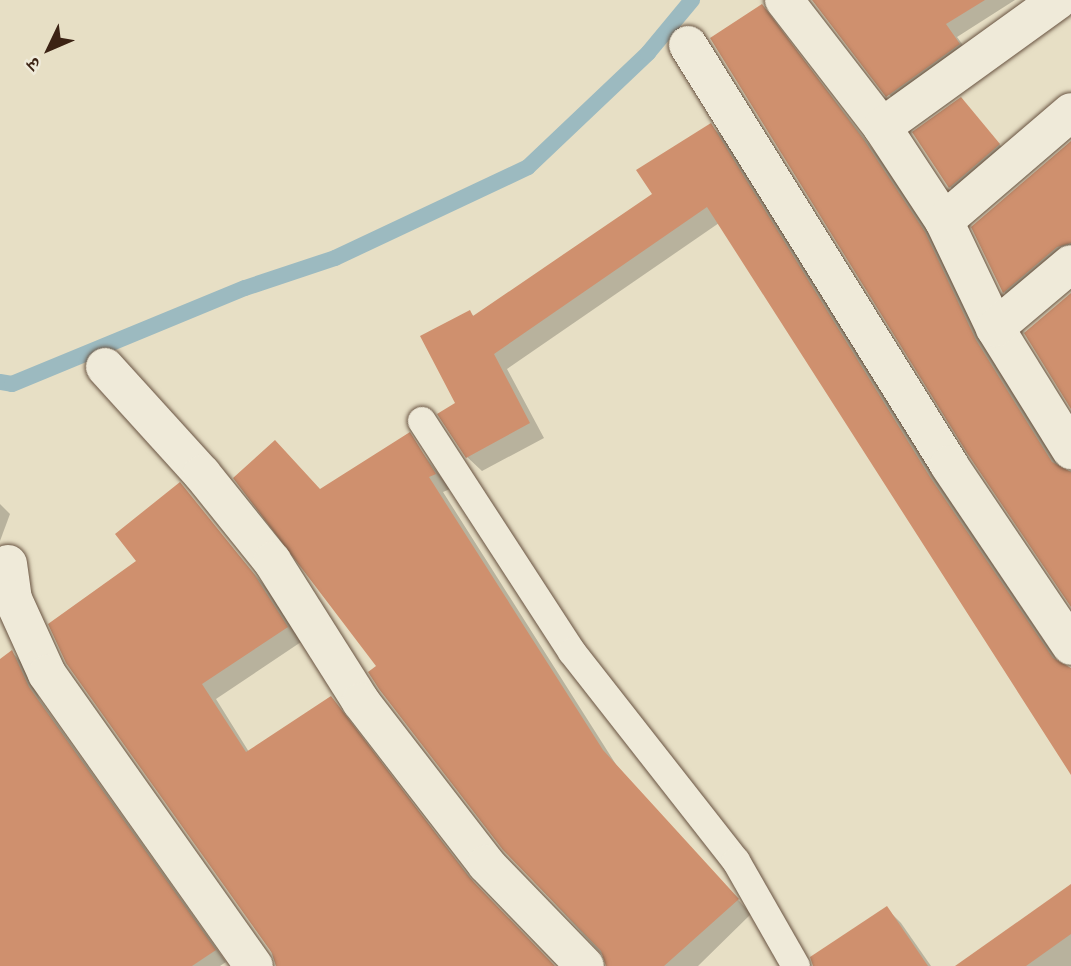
<!DOCTYPE html>
<meta charset="utf-8">
<style>
body{margin:0}
#map{position:relative;width:1071px;height:966px;overflow:hidden;background:#e7dfc5;font-family:"EB Garamond","Noto Serif Devanagari",serif}
div>[style]{position:absolute}
.shadow>*{inset:0;background:#0003}
.stream>*{height:16px;margin:-8px;padding:0 8px;transform-origin:8px;border-radius:8px;background:#9cbac0}
.building>*{inset:0;background:#cf906e}
.roads{filter:drop-shadow(0 0 2px #675240) drop-shadow(0 0 2px #675240)}
.lane>*{height:28px;margin:-14px;padding:0 14px;transform-origin:14px;border-radius:14px;background:#efead9}
.street>*{height:38px;margin:-19px;padding:0 19px;transform-origin:19px;border-radius:19px;background:#efead9}
span{translate:-50% -50%;white-space:nowrap;text-align:center;line-height:1.15;-webkit-text-stroke:5px #efead9;paint-order:stroke}
.north{position:absolute;left:14px;top:14px;width:70px;height:70px;-webkit-text-stroke:5px #efead9;paint-order:stroke;rotate:226deg;font-size:19px;font-weight:700;line-height:28px;text-align:center;color:#3c2314}
.north::after{content:'';display:block;margin:auto;width:24px;height:32px;background:#3c2314;clip-path:polygon(50% 0,100% 100%,50% 72%,0 100%)}
</style>
<div id="map">
<div class="shadow">
<div style="clip-path:polygon(814px 0,1015px 0,957px 37px,971px 56px,900px 108px)"></div>
<div style="clip-path:polygon(762px 6px,878px 156px,939px 248px,991px 356px,1066px 471px,1071px 471px,1071px 604px)"></div>
<div style="clip-path:polygon(967px 105px,1005px 151px,956px 193px,950px 187px)"></div>
<div style="clip-path:polygon(710px 125px,725px 139px,945px 493px,1059px 663px,1071px 669px,1071px 772px,719px 223px,507px 369px,544px 438px,482px 471px,467px 457px,458px 403px,469px 312px,475px 317px,654px 195px)"></div>
<div style="clip-path:polygon(1071px 143px,1071px 265px,1018px 306px,1004px 292px)"></div>
<div style="clip-path:polygon(409px 435px,450px 489px,443px 492px,617px 766px,751px 914px,698px 966px,607px 966px,608px 961px,504px 849px,379px 667px,320px 491px)"></div>
<div style="clip-path:polygon(180px 485px,268px 590px,301px 642px,216px 699px,249px 752px,331px 698px,483px 894px,553px 966px,276px 966px,138px 562px)"></div>
<div style="clip-path:polygon(0 504px,10px 514px,0 541px)"></div>
<div style="clip-path:polygon(12px 652px,23px 664px,40px 700px,226px 962px,220px 966px,0 966px,0 661px)"></div>
<div style="clip-path:polygon(1071px 886px,1071px 966px,958px 966px)"></div>
<div style="clip-path:polygon(887px 909px,901px 923px,931px 966px,848px 966px)"></div>
</div>
<div class="stream">
<div style="left:0;top:382px;width:12px;rotate:9deg"></div>
<div style="left:12px;top:384px;width:252px;rotate:-22.4deg"></div>
<div style="left:245px;top:288px;width:95px;rotate:-18.4deg"></div>
<div style="left:335px;top:258px;width:213px;rotate:-25.2deg"></div>
<div style="left:528px;top:167px;width:166px;rotate:-43.5deg"></div>
<div style="left:648px;top:53px;width:69px;rotate:-50.3deg"></div>
</div>
<div class="building">
<div style="clip-path:polygon(812px 0,985px 0,946px 24px,960px 44px,886px 97px)"></div>
<div style="clip-path:polygon(762px 4px,864px 140px,925px 232px,976px 340px,1052px 462px,1071px 472px,1071px 607px,967px 453px,710px 38px)"></div>
<div style="clip-path:polygon(961px 97px,1000px 144px,949px 188px,912px 132px)"></div>
<div style="clip-path:polygon(711px 123px,930px 477px,1053px 658px,1071px 668px,1071px 775px,707px 207px,494px 354px,530px 423px,466px 458px,437px 414px,455px 403px,420px 336px,470px 310px,473px 316px,652px 194px,636px 170px)"></div>
<div style="clip-path:polygon(1071px 141px,1071px 243px,1057px 247px,1003px 293px,971px 227px)"></div>
<div style="clip-path:polygon(1071px 293px,1071px 409px,1024px 333px)"></div>
<div style="clip-path:polygon(410px 432px,436px 474px,429px 477px,603px 750px,739px 899px,664px 966px,606px 966px,601px 951px,503px 850px,379px 689px,368px 672px,376px 666px,233px 478px,275px 440px,320px 489px)"></div>
<div style="clip-path:polygon(180px 482px,254px 574px,288px 627px,202px 684px,246px 752px,331px 696px,469px 877px,555px 966px,276px 966px,272px 953px,66px 663px,48px 624px,136px 561px,115px 534px)"></div>
<div style="clip-path:polygon(12px 650px,29px 687px,216px 950px,192px 966px,0 966px,0 659px)"></div>
<div style="clip-path:polygon(1071px 884px,1071px 934px,1026px 966px,955px 966px)"></div>
<div style="clip-path:polygon(887px 906px,928px 966px,813px 966px,810px 957px)"></div>
</div>
<div class="roads">
<div class="lane">
<div style="left:422px;top:421px;width:275px;rotate:57deg"></div>
<div style="left:572px;top:652px;width:266px;rotate:51.9deg"></div>
<div style="left:736px;top:861px;width:121px;rotate:60.3deg"></div>
</div>
<div class="street">
<div style="left:784px;top:0;width:160px;rotate:52.3deg"></div>
<div style="left:882px;top:127px;width:113px;rotate:56.6deg"></div>
<div style="left:944px;top:221px;width:119px;rotate:64.5deg"></div>
<div style="left:995px;top:328px;width:144px;rotate:58.1deg"></div>
<div style="left:688px;top:45px;width:494px;rotate:58.1deg"></div>
<div style="left:949px;top:465px;width:218px;rotate:56deg"></div>
<div style="left:882px;top:127px;width:217px;rotate:-35.8deg"></div>
<div style="left:944px;top:221px;width:167px;rotate:-40.6deg"></div>
<div style="left:995px;top:328px;width:99px;rotate:-40.1deg"></div>
<div style="left:105px;top:367px;width:144px;rotate:47.8deg"></div>
<div style="left:202px;top:474px;width:112px;rotate:51.2deg"></div>
<div style="left:272px;top:561px;width:167px;rotate:57.7deg"></div>
<div style="left:361px;top:702px;width:205px;rotate:52.3deg"></div>
<div style="left:486px;top:864px;width:142px;rotate:45.9deg"></div>
<div style="left:8px;top:564px;width:35px;rotate:82deg"></div>
<div style="left:13px;top:599px;width:82px;rotate:65.6deg"></div>
<div style="left:47px;top:674px;width:358px;rotate:54.7deg"></div>
</div>
</div>
<div class="north">उ</div>
</div>
